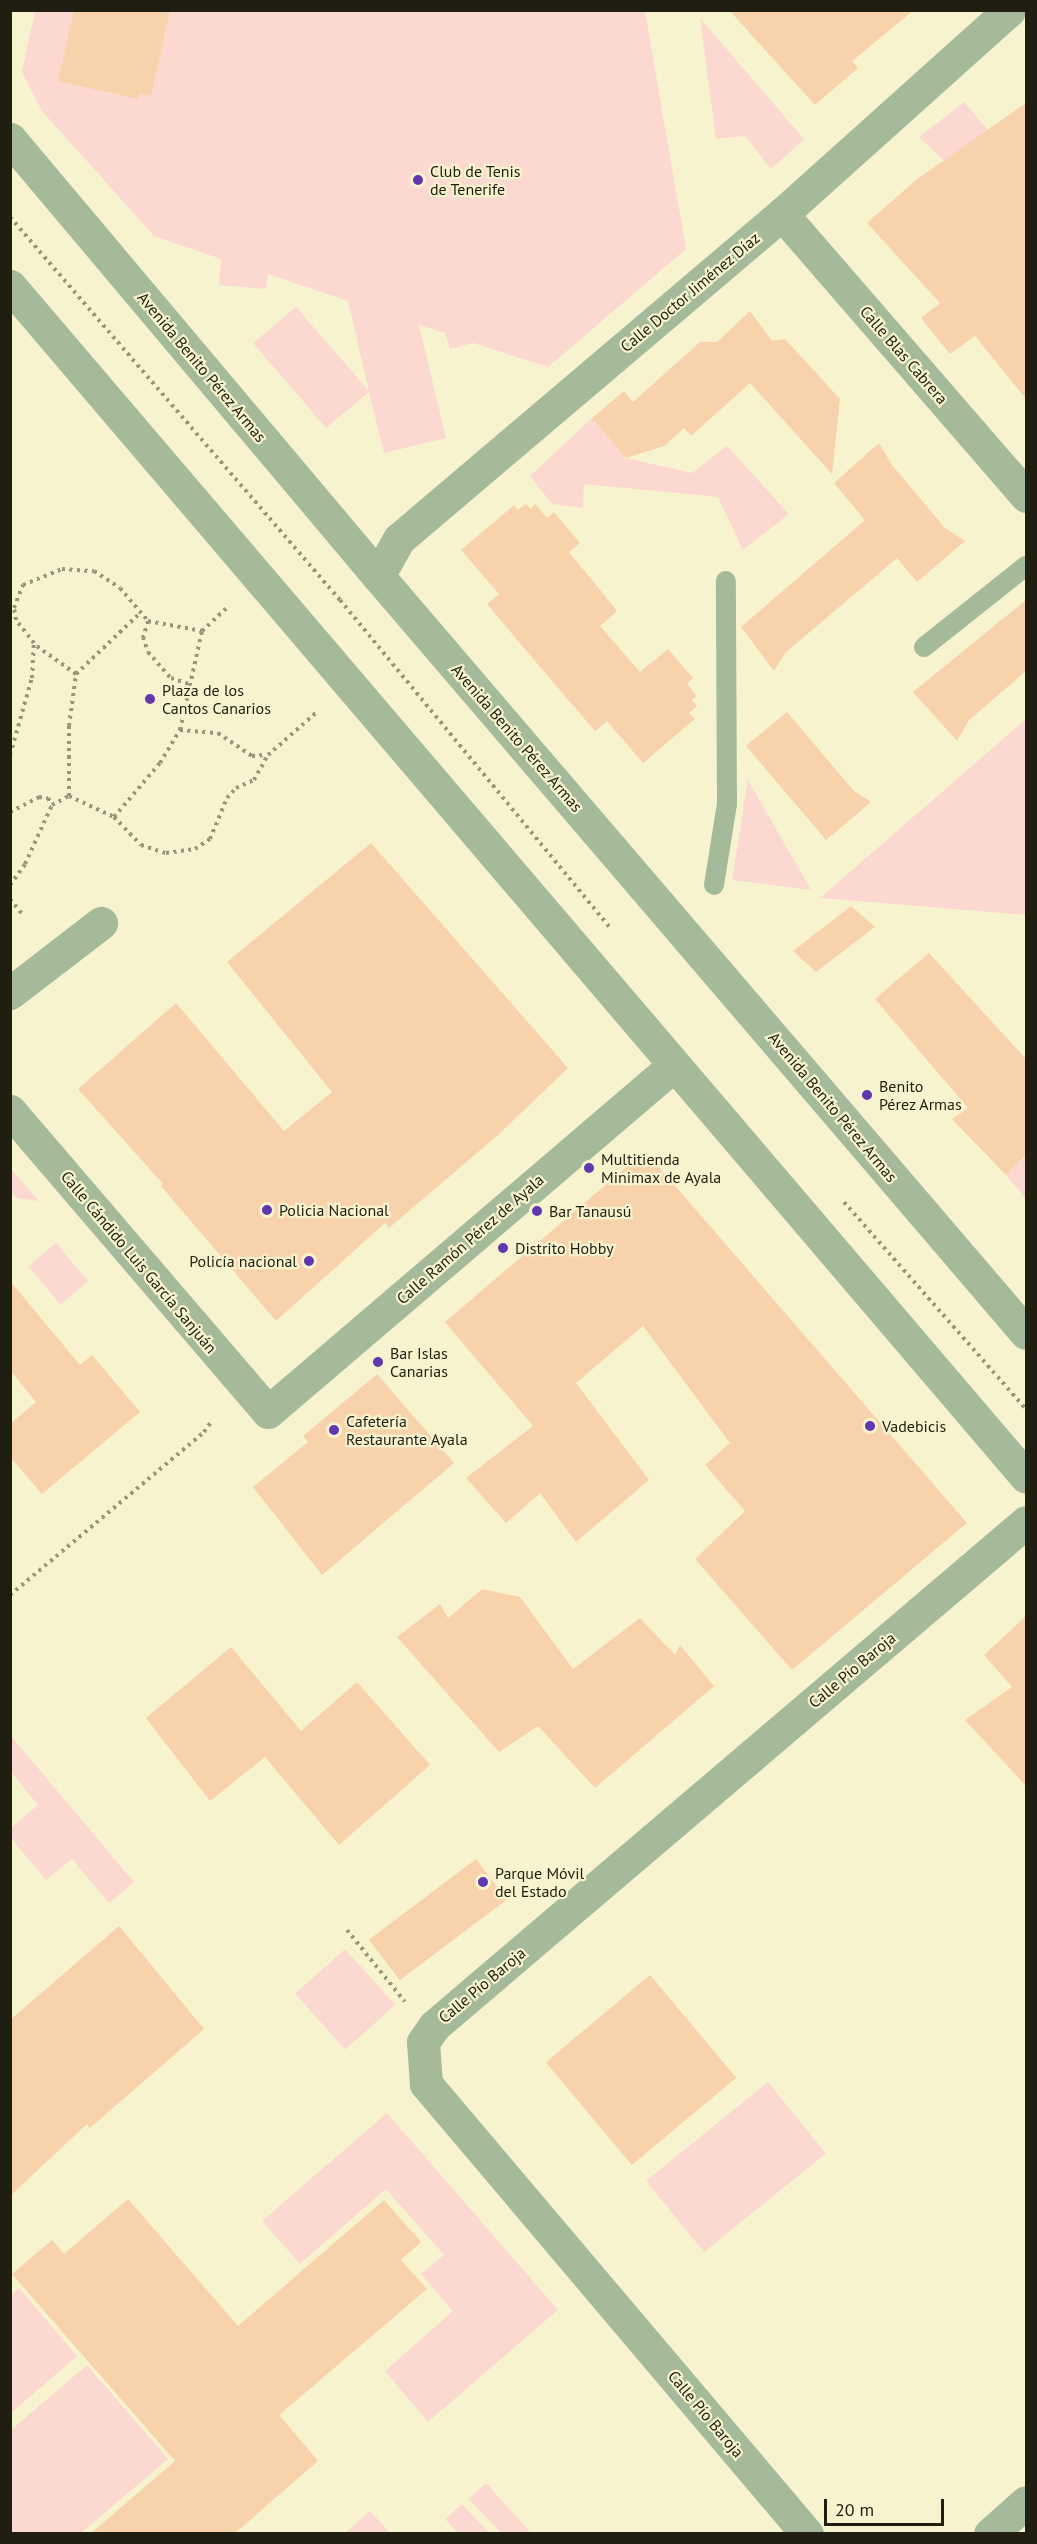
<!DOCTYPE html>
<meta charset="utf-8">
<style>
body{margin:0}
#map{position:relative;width:1037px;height:2544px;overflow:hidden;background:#f7f3ce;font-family:"PT Sans",sans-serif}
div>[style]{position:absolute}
.green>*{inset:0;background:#fcd9d0;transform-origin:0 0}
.building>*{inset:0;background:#f7d2ab;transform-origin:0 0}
.path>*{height:4px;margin-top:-2px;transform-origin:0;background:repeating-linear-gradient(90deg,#98967b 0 3px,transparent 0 7.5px)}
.service>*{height:20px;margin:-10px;padding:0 10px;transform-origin:10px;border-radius:10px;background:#a4ba9a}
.minor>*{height:33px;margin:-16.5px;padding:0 16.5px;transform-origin:16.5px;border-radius:16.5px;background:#a4ba9a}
.tertiary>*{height:33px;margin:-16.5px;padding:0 16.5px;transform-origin:16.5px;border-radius:16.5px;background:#a4ba9a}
.dots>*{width:16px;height:16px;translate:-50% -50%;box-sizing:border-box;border:3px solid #f7f3ce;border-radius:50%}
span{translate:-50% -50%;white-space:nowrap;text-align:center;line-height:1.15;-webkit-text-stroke:4.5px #f7f3ce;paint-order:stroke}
.poi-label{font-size:16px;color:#1f1e10}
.left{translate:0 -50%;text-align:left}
.right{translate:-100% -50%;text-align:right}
.street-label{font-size:16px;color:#1f1e10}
.frame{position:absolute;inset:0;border:12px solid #1f1e10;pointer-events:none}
.scale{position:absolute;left:824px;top:2499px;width:120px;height:27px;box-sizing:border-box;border:3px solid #1f1e10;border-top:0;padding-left:8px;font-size:18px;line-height:21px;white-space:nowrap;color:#1f1e10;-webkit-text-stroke:4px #f7f3ce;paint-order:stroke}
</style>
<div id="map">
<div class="green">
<div style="clip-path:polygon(35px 11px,645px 11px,686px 249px,548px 367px,473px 343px,450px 349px,445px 333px,419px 325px,446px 438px,384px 453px,369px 392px,326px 428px,253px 343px,296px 307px,369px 391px,348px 301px,268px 274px,266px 289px,219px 285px,221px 259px,154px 236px,42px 111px,22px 72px)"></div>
<div style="clip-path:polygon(700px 18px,804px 139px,771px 169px,745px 136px,716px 139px)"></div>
<div style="clip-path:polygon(964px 102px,988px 130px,945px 162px,919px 137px)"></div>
<div style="clip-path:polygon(592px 418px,626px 458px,692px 473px,727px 446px,789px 514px,743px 550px,718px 497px,584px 484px,583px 508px,552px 504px,530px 476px)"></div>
<div style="clip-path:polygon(1026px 719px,1026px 915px,820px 898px)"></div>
<div style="clip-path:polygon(748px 780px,811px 890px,732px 880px)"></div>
<div style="clip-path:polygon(1026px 1156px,1026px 1199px,1006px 1175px)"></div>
<div style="clip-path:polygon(11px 1169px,39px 1201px,17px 1198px,11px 1191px)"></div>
<div style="left:56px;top:1243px;width:50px;height:36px;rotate:50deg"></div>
<div style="clip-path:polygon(11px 1736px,134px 1882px,109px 1903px,72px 1859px,46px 1880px,11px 1838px,11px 1828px,38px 1805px,11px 1772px)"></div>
<div style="left:345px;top:1949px;width:75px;height:67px;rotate:48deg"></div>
<div style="left:768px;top:2082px;width:92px;height:157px;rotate:51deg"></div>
<div style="clip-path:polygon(387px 2113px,558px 2310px,428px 2422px,385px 2371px,453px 2311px,421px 2274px,444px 2255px,386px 2189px,300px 2264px,262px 2221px)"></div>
<div style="clip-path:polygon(19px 2288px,77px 2356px,11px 2413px,11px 2295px)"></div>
<div style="clip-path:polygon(87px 2365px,168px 2459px,81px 2533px,11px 2533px,11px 2430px)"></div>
<div style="clip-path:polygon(486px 2483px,531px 2533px,501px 2533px,469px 2499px)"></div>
<div style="clip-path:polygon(462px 2504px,489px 2533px,458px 2533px,445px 2519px)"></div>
<div style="clip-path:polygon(370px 2511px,390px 2533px,345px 2533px)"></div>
</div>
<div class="building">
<div style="clip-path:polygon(74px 10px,170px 10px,151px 96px,139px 93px,138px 99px,58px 81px)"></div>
<div style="clip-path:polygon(729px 10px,914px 10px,852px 61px,858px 68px,815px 105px)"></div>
<div style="clip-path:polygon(1026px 103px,1026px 399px,975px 336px,950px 354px,921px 318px,940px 303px,867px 223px,916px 180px)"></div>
<div style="clip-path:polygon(750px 311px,772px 341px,785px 339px,840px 399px,832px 474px,750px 383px,691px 436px,684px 428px,664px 446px,626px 458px,592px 418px,624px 391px,633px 402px,700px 342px,717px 342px)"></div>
<div style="clip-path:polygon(879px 443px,892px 465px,945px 528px,965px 541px,917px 582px,897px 558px,785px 653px,774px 671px,741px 627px,865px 520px,834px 483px)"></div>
<div style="clip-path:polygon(526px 504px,531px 509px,535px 504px,547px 518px,554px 512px,580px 543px,569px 552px,617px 611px,600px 626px,640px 672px,668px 649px,693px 678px,687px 684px,697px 696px,692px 700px,697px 706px,689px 713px,695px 719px,643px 763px,607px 721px,595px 731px,535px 661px,487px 604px,499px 594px,461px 550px,514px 505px,518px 510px)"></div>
<div style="clip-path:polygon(1026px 600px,1026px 671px,969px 720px,957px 741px,913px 692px)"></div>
<div style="clip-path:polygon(787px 712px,854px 791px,871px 802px,826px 840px,746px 746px)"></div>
<div style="clip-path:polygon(371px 843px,568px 1068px,498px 1135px,389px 1228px,385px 1223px,276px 1321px,161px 1186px,163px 1184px,78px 1089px,176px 1003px,284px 1131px,332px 1092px,227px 962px)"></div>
<div style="clip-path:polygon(851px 906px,875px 927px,816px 972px,793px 951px)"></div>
<div style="clip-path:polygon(929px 953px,1026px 1059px,1026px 1155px,1006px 1175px,952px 1119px,968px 1108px,875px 999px)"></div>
<div style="clip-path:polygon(645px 1151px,967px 1523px,792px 1670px,695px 1559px,745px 1511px,705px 1465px,730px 1443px,643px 1326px,576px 1383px,649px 1480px,576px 1542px,540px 1493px,506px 1523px,466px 1478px,533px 1426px,445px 1322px)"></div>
<div style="clip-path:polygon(10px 1281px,80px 1365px,92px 1355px,140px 1412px,42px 1494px,10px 1457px,10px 1424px,36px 1402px,10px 1370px)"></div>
<div style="clip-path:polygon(377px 1374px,454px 1463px,322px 1575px,253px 1487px,308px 1442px,303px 1436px)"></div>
<div style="clip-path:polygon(482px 1589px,520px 1597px,573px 1669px,640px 1618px,675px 1655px,680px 1645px,714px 1686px,595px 1788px,538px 1726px,499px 1752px,397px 1637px,440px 1604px,448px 1618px)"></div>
<div style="clip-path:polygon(1026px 1616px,1026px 1786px,965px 1720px,1012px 1687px,984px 1655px)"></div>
<div style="clip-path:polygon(231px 1647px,301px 1731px,357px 1682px,430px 1765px,339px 1845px,265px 1757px,210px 1801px,146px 1718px)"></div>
<div style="left:476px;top:1859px;width:51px;height:134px;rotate:53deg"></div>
<div style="clip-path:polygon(119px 1926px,204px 2029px,90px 2128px,87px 2124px,10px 2196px,10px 2020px)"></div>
<div style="left:650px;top:1975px;width:134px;height:136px;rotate:50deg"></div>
<div style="clip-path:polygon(128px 2199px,238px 2326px,384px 2200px,421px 2242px,401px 2260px,427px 2289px,279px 2415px,318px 2461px,234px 2534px,90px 2534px,175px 2461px,12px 2274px,52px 2240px,64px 2254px)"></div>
</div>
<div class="path">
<div style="left:10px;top:217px;width:506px;rotate:49.25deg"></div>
<div style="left:340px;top:600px;width:424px;rotate:50.5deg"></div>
<div style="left:148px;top:621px;width:17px;rotate:107deg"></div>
<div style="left:143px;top:637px;width:16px;rotate:72deg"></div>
<div style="left:148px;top:652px;width:35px;rotate:49deg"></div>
<div style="left:171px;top:678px;width:22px;rotate:18deg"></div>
<div style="left:76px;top:674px;width:88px;rotate:-43.6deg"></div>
<div style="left:180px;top:730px;width:38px;rotate:5deg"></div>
<div style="left:218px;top:733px;width:41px;rotate:34.1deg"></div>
<div style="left:252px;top:756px;width:15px;rotate:-4deg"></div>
<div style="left:10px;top:755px;width:80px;rotate:-74.1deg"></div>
<div style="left:32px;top:678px;width:35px;rotate:-87deg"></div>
<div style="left:34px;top:643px;width:29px;rotate:-128deg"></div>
<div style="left:16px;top:620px;width:12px;rotate:-99deg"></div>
<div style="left:14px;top:608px;width:25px;rotate:-69deg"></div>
<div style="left:23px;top:585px;width:42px;rotate:-22.3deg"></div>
<div style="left:62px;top:569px;width:32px;rotate:4deg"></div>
<div style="left:94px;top:571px;width:31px;rotate:33deg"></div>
<div style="left:120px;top:588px;width:43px;rotate:49.7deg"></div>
<div style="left:148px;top:621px;width:55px;rotate:10.5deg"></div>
<div style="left:69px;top:796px;width:50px;rotate:25deg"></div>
<div style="left:114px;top:817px;width:39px;rotate:46deg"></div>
<div style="left:141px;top:845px;width:26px;rotate:18deg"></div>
<div style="left:166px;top:853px;width:29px;rotate:-8deg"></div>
<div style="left:195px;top:849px;width:18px;rotate:-34deg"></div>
<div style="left:210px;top:839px;width:44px;rotate:-67.5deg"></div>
<div style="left:227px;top:798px;width:13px;rotate:-48deg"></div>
<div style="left:236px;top:788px;width:20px;rotate:-24deg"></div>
<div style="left:254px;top:780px;width:29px;rotate:-61deg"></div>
<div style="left:268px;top:755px;width:65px;rotate:-41.3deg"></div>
<div style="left:10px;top:812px;width:33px;rotate:-27deg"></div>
<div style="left:39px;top:797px;width:9px;rotate:6deg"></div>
<div style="left:48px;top:798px;width:8px;rotate:60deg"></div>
<div style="left:114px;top:817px;width:71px;rotate:-49.6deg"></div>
<div style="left:160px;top:763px;width:39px;rotate:-59deg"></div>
<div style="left:180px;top:730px;width:101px;rotate:-77.5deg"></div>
<div style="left:202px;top:631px;width:34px;rotate:-43deg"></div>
<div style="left:10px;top:885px;width:26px;rotate:-54deg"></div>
<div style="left:25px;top:864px;width:65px;rotate:-65.4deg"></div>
<div style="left:52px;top:805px;width:19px;rotate:-28deg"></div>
<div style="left:69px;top:796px;width:70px;rotate:-90deg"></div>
<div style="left:69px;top:726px;width:52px;rotate:-82.3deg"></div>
<div style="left:76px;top:674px;width:52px;rotate:-144.5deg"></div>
<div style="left:10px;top:899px;width:21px;rotate:51deg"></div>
<div style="left:844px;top:1202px;width:276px;rotate:48.7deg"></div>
<div style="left:10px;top:1595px;width:253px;rotate:-40deg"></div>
<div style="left:204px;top:1432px;width:12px;rotate:-55deg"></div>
<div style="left:347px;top:1930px;width:92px;rotate:51.1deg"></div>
</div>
<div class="service">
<div style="left:924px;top:647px;width:130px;rotate:-38.5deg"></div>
<div style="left:714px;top:885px;width:82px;rotate:-80.9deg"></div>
<div style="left:727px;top:804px;width:223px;rotate:-90.3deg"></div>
</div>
<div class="minor">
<div style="left:782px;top:214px;width:373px;rotate:49.1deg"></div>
<div style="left:378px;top:576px;width:43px;rotate:-60.4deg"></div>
<div style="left:399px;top:539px;width:502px;rotate:-40.32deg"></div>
<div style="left:782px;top:214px;width:305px;rotate:-41.9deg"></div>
<div style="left:10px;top:993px;width:115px;rotate:-37.6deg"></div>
<div style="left:10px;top:1111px;width:396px;rotate:49.4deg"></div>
<div style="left:268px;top:1412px;width:533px;rotate:-40.51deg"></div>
<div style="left:807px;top:2534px;width:590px;rotate:-130.25deg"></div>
<div style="left:426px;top:2084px;width:42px;rotate:-94.1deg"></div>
<div style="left:423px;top:2042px;width:19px;rotate:-55deg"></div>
<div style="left:434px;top:2026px;width:777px;rotate:-40.41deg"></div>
</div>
<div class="tertiary">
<div style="left:10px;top:139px;width:571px;rotate:49.9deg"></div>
<div style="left:378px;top:576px;width:996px;rotate:49.44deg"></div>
<div style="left:10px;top:286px;width:1565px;rotate:49.53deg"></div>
<div style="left:990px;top:2534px;width:48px;rotate:-41.6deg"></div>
</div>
<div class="dots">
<div style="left:418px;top:180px;background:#6037af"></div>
<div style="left:150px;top:699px;background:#6037af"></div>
<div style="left:867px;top:1095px;background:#6037af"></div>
<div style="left:589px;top:1168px;background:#6037af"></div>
<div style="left:267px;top:1210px;background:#6037af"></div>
<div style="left:537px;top:1211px;background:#6037af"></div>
<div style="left:503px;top:1248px;background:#6037af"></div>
<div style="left:309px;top:1261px;background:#6037af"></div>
<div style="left:378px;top:1362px;background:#6037af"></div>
<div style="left:870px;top:1426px;background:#6037af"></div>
<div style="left:334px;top:1430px;background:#6037af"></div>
<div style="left:483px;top:1882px;background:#6037af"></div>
</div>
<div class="poi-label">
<span class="left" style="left:430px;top:180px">Club de Tenis<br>de Tenerife</span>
<span class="left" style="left:162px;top:699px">Plaza de los<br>Cantos Canarios</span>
<span class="left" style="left:879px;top:1095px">Benito<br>Pérez Armas</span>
<span class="left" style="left:601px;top:1168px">Multitienda<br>Minimax de Ayala</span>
<span class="left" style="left:279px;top:1210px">Policia Nacional</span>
<span class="left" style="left:549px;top:1211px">Bar Tanausú</span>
<span class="left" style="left:515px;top:1248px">Distrito Hobby</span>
<span class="right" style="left:297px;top:1261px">Policía nacional</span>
<span class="left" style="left:390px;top:1362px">Bar Islas<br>Canarias</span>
<span class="left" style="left:346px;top:1430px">Cafetería<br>Restaurante Ayala</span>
<span class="left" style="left:882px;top:1426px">Vadebicis</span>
<span class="left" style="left:495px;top:1882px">Parque Móvil<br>del Estado</span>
</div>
<div class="street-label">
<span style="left:690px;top:292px;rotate:-40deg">Calle Doctor Jiménez Díaz</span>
<span style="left:904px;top:355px;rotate:49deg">Calle Blas Cabrera</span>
<span style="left:202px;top:367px;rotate:50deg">Avenida Benito Pérez Armas</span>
<span style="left:517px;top:738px;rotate:49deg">Avenida Benito Pérez Armas</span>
<span style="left:833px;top:1107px;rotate:50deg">Avenida Benito Pérez Armas</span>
<span style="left:470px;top:1239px;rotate:-41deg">Calle Ramón Pérez de Ayala</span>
<span style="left:139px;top:1262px;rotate:50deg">Calle Cándido Luis García Sanjuán</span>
<span style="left:852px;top:1670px;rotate:-40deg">Calle Pío Baroja</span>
<span style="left:482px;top:1985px;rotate:-40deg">Calle Pío Baroja</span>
<span style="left:706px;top:2414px;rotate:50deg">Calle Pío Baroja</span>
</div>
<div class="frame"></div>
<div class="scale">20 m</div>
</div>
